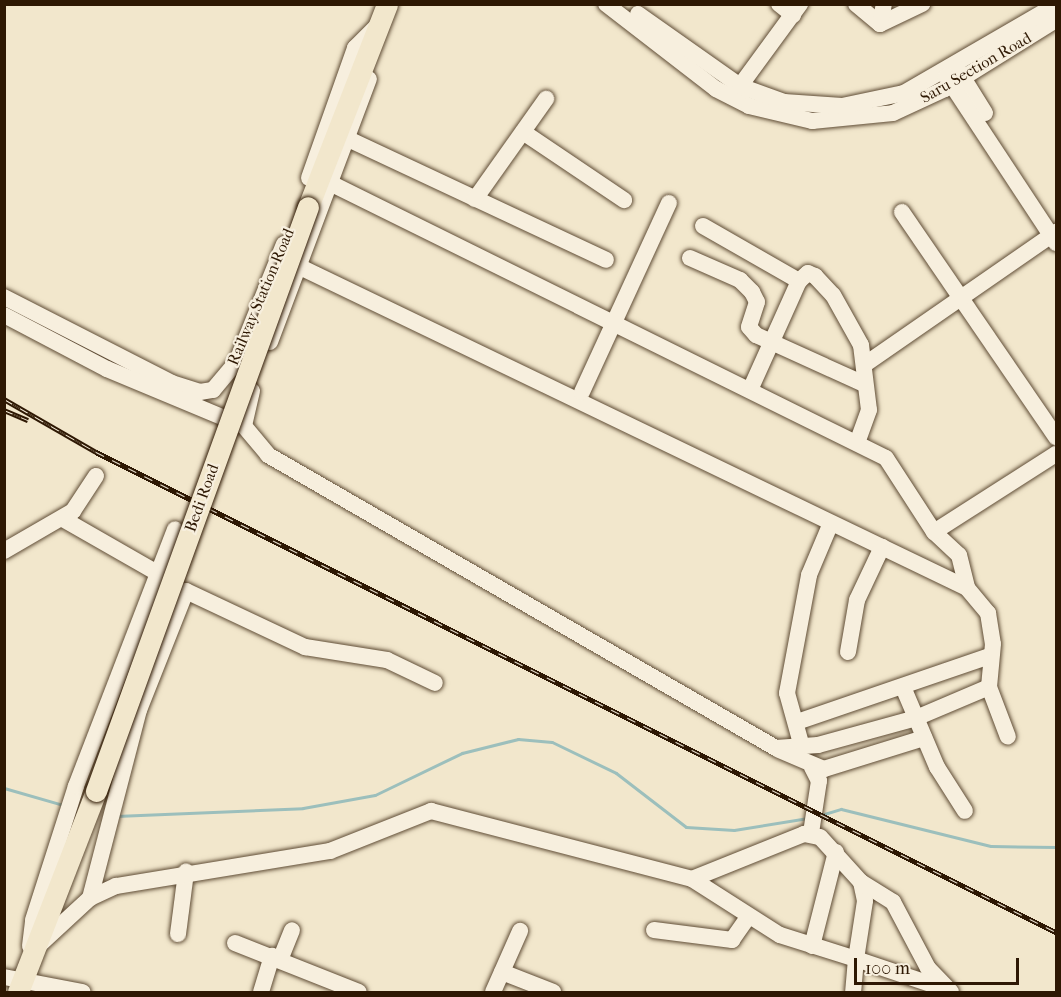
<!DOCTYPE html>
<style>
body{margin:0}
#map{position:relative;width:1061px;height:997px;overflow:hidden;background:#f2e7cc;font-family:"IM FELL French Canon",serif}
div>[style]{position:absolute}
.stream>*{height:3px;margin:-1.5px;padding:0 1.5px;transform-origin:1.5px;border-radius:1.5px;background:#9cbfbc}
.roads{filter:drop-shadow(0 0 2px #5f4c35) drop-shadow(0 0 2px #5f4c35)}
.minor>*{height:16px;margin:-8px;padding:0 8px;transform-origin:8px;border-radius:8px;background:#f7efde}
.major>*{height:21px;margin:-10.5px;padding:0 10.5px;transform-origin:10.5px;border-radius:10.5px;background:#f2e7cc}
.rail>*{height:5px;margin-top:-2.5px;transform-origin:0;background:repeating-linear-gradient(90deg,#f7efde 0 9px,#2e1803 0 18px);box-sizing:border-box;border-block:2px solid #2e1803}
.bridges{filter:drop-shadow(0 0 2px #2e1803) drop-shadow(0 0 2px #2e1803)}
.major-bridge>*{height:21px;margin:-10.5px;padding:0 10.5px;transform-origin:10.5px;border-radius:10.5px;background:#f2e7cc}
span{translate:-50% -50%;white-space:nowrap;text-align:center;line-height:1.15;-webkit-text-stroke:4.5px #f7efde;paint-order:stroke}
.street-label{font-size:16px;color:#2e1803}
.frame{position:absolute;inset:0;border:6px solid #2e1803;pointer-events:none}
.scale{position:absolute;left:854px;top:958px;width:165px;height:27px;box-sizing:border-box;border:3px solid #2e1803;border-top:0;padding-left:8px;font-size:18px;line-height:21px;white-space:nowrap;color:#2e1803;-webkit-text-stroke:4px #f7efde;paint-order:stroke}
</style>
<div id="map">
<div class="stream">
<div style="left:4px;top:788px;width:61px;rotate:16.1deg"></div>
<div style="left:821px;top:815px;width:21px;rotate:-17deg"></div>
<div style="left:841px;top:809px;width:154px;rotate:13.9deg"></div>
<div style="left:991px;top:846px;width:65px;rotate:0.9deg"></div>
<div style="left:116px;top:816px;width:187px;rotate:-2.4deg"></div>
<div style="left:303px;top:808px;width:73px;rotate:-10.2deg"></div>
<div style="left:375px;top:795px;width:97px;rotate:-25.8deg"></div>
<div style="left:462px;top:753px;width:58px;rotate:-14deg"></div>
<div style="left:518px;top:739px;width:34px;rotate:5deg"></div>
<div style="left:552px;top:742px;width:71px;rotate:25.8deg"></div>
<div style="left:616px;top:773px;width:88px;rotate:37.6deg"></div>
<div style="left:686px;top:827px;width:48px;rotate:3.6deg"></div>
<div style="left:734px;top:830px;width:75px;rotate:-9.2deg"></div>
</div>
<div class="roads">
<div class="minor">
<div style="left:606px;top:4px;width:139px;rotate:37.7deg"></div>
<div style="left:716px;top:89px;width:37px;rotate:27deg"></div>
<div style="left:749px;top:106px;width:65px;rotate:13.4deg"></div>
<div style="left:812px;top:121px;width:81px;rotate:-5.6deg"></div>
<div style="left:893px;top:113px;width:57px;rotate:-24.8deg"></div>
<div style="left:945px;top:89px;width:131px;rotate:-31.9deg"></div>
<div style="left:779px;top:4px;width:18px;rotate:38deg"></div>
<div style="left:856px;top:4px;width:31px;rotate:40deg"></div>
<div style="left:638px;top:14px;width:125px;rotate:35.2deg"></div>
<div style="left:740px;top:86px;width:47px;rotate:20deg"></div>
<div style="left:784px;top:102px;width:58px;rotate:3.9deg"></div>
<div style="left:842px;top:106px;width:63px;rotate:-11.8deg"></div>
<div style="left:904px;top:93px;width:176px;rotate:-30.1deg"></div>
<div style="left:880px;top:24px;width:47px;rotate:-25.5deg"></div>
<div style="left:880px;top:24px;width:20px;rotate:-79deg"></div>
<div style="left:957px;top:68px;width:53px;rotate:58.1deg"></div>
<div style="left:946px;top:76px;width:200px;rotate:56.6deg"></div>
<div style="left:740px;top:86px;width:102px;rotate:-53.8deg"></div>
<div style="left:523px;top:132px;width:122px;rotate:34deg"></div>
<div style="left:346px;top:138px;width:287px;rotate:25.1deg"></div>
<div style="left:309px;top:178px;width:138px;rotate:-70.5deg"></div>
<div style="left:355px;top:48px;width:34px;rotate:-45deg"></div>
<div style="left:330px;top:183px;width:620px;rotate:26.32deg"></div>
<div style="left:886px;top:458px;width:88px;rotate:57deg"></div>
<div style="left:934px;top:532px;width:34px;rotate:43deg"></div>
<div style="left:959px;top:555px;width:34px;rotate:76deg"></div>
<div style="left:475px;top:199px;width:123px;rotate:-54.6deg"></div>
<div style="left:902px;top:212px;width:273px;rotate:55.6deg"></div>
<div style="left:703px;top:226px;width:111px;rotate:29.8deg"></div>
<div style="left:690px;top:258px;width:55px;rotate:23.7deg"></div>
<div style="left:740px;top:280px;width:17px;rotate:45deg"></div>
<div style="left:752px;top:292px;width:11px;rotate:63deg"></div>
<div style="left:757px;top:302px;width:26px;rotate:108deg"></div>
<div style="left:749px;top:327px;width:11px;rotate:49deg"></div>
<div style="left:756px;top:335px;width:119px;rotate:24.4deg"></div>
<div style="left:298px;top:266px;width:742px;rotate:25.7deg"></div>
<div style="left:967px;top:588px;width:33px;rotate:50deg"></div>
<div style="left:988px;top:613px;width:31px;rotate:81deg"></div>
<div style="left:993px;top:644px;width:43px;rotate:95.3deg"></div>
<div style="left:989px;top:687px;width:53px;rotate:69.2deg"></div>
<div style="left:4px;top:297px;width:189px;rotate:27.1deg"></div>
<div style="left:172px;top:383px;width:29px;rotate:18deg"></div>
<div style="left:200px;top:392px;width:13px;rotate:-9deg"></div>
<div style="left:213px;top:390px;width:38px;rotate:-50deg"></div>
<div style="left:237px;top:361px;width:126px;rotate:-68.1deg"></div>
<div style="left:4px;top:315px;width:116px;rotate:27.7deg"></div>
<div style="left:107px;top:369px;width:145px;rotate:22.7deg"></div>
<div style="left:270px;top:342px;width:281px;rotate:-69.4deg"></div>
<div style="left:864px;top:365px;width:234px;rotate:-34.7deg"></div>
<div style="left:750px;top:390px;width:120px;rotate:-65.8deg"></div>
<div style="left:799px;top:281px;width:12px;rotate:-42deg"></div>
<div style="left:808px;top:273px;width:8px;rotate:23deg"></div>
<div style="left:815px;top:276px;width:26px;rotate:47deg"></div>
<div style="left:833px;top:295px;width:57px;rotate:60.8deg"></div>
<div style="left:861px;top:345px;width:65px;rotate:83deg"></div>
<div style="left:869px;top:410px;width:35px;rotate:110deg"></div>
<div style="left:252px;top:391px;width:36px;rotate:103deg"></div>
<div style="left:244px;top:426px;width:38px;rotate:50deg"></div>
<div style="left:268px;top:455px;width:586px;rotate:29.98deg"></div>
<div style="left:776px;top:748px;width:42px;rotate:-4.1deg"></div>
<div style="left:818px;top:745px;width:102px;rotate:-15.4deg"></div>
<div style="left:916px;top:718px;width:79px;rotate:-23deg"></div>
<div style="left:582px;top:392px;width:208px;rotate:-65.3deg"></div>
<div style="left:63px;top:519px;width:111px;rotate:29.8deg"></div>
<div style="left:934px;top:532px;width:145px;rotate:-32.6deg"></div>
<div style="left:4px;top:551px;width:80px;rotate:-30.1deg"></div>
<div style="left:73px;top:511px;width:42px;rotate:-56.7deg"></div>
<div style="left:848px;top:652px;width:53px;rotate:-80.2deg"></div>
<div style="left:857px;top:600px;width:59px;rotate:-64.7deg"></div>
<div style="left:903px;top:687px;width:87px;rotate:67deg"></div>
<div style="left:937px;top:767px;width:52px;rotate:57.5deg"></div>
<div style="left:797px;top:722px;width:204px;rotate:-18.9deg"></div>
<div style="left:802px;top:747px;width:56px;rotate:-105.5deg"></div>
<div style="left:787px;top:693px;width:120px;rotate:-79.4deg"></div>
<div style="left:809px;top:575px;width:56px;rotate:-67.1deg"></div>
<div style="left:779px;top:750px;width:49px;rotate:22.9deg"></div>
<div style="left:824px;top:769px;width:105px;rotate:-17.2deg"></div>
<div style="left:811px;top:833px;width:53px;rotate:-81.3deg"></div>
<div style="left:819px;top:781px;width:16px;rotate:-117deg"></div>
<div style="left:692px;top:879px;width:121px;rotate:-21.9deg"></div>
<div style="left:804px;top:834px;width:16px;rotate:11deg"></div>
<div style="left:820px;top:837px;width:61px;rotate:47.7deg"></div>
<div style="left:861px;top:882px;width:38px;rotate:32deg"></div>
<div style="left:893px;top:902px;width:75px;rotate:62.1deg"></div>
<div style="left:928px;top:968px;width:33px;rotate:46deg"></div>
<div style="left:861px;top:882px;width:19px;rotate:78deg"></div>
<div style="left:865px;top:901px;width:59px;rotate:98.8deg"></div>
<div style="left:856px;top:959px;width:94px;rotate:18.6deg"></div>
<div style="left:90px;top:898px;width:194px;rotate:-75.4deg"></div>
<div style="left:139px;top:710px;width:128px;rotate:-68.4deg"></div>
<div style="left:186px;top:591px;width:132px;rotate:25.2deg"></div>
<div style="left:305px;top:647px;width:83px;rotate:9deg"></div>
<div style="left:387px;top:660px;width:53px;rotate:25.6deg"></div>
<div style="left:654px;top:930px;width:79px;rotate:7.3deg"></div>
<div style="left:732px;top:940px;width:29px;rotate:-55deg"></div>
<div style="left:178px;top:934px;width:63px;rotate:-82.6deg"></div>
<div style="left:235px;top:943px;width:133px;rotate:21.6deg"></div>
<div style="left:30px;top:946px;width:26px;rotate:-83deg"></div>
<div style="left:33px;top:920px;width:141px;rotate:-72.2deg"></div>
<div style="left:76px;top:786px;width:275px;rotate:-68.9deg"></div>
<div style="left:38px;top:946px;width:71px;rotate:-42.7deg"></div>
<div style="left:90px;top:898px;width:29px;rotate:-25deg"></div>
<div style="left:116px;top:886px;width:217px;rotate:-9.3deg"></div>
<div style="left:330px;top:851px;width:109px;rotate:-21.6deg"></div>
<div style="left:431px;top:811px;width:270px;rotate:14.6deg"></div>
<div style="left:692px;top:879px;width:104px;rotate:32.5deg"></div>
<div style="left:780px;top:935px;width:80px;rotate:17.5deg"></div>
<div style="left:856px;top:959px;width:33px;rotate:95deg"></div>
<div style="left:812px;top:946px;width:97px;rotate:-75.7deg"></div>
<div style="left:280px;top:960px;width:32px;rotate:-68deg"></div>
<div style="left:502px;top:972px;width:55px;rotate:21.4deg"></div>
<div style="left:4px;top:977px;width:80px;rotate:10.8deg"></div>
<div style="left:261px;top:992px;width:38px;rotate:-73deg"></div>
<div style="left:493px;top:992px;width:67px;rotate:-66.1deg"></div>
</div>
<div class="major">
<div style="left:308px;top:207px;width:218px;rotate:-68.7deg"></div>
<div style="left:18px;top:992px;width:216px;rotate:-68.8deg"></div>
</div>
</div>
<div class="rail">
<div style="left:4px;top:399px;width:106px;rotate:29.9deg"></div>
<div style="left:96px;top:452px;width:1073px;rotate:26.57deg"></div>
<div style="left:4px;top:410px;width:26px;rotate:23deg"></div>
</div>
<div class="bridges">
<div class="major-bridge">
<div style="left:96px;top:791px;width:621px;rotate:-70.05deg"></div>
</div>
</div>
<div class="street-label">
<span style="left:976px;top:68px;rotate:-30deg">Saru Section Road</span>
<span style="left:261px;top:297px;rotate:-67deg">Railway Station Road</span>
<span style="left:202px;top:498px;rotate:-70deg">Bedi Road</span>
</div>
<div class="frame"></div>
<div class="scale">100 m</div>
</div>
